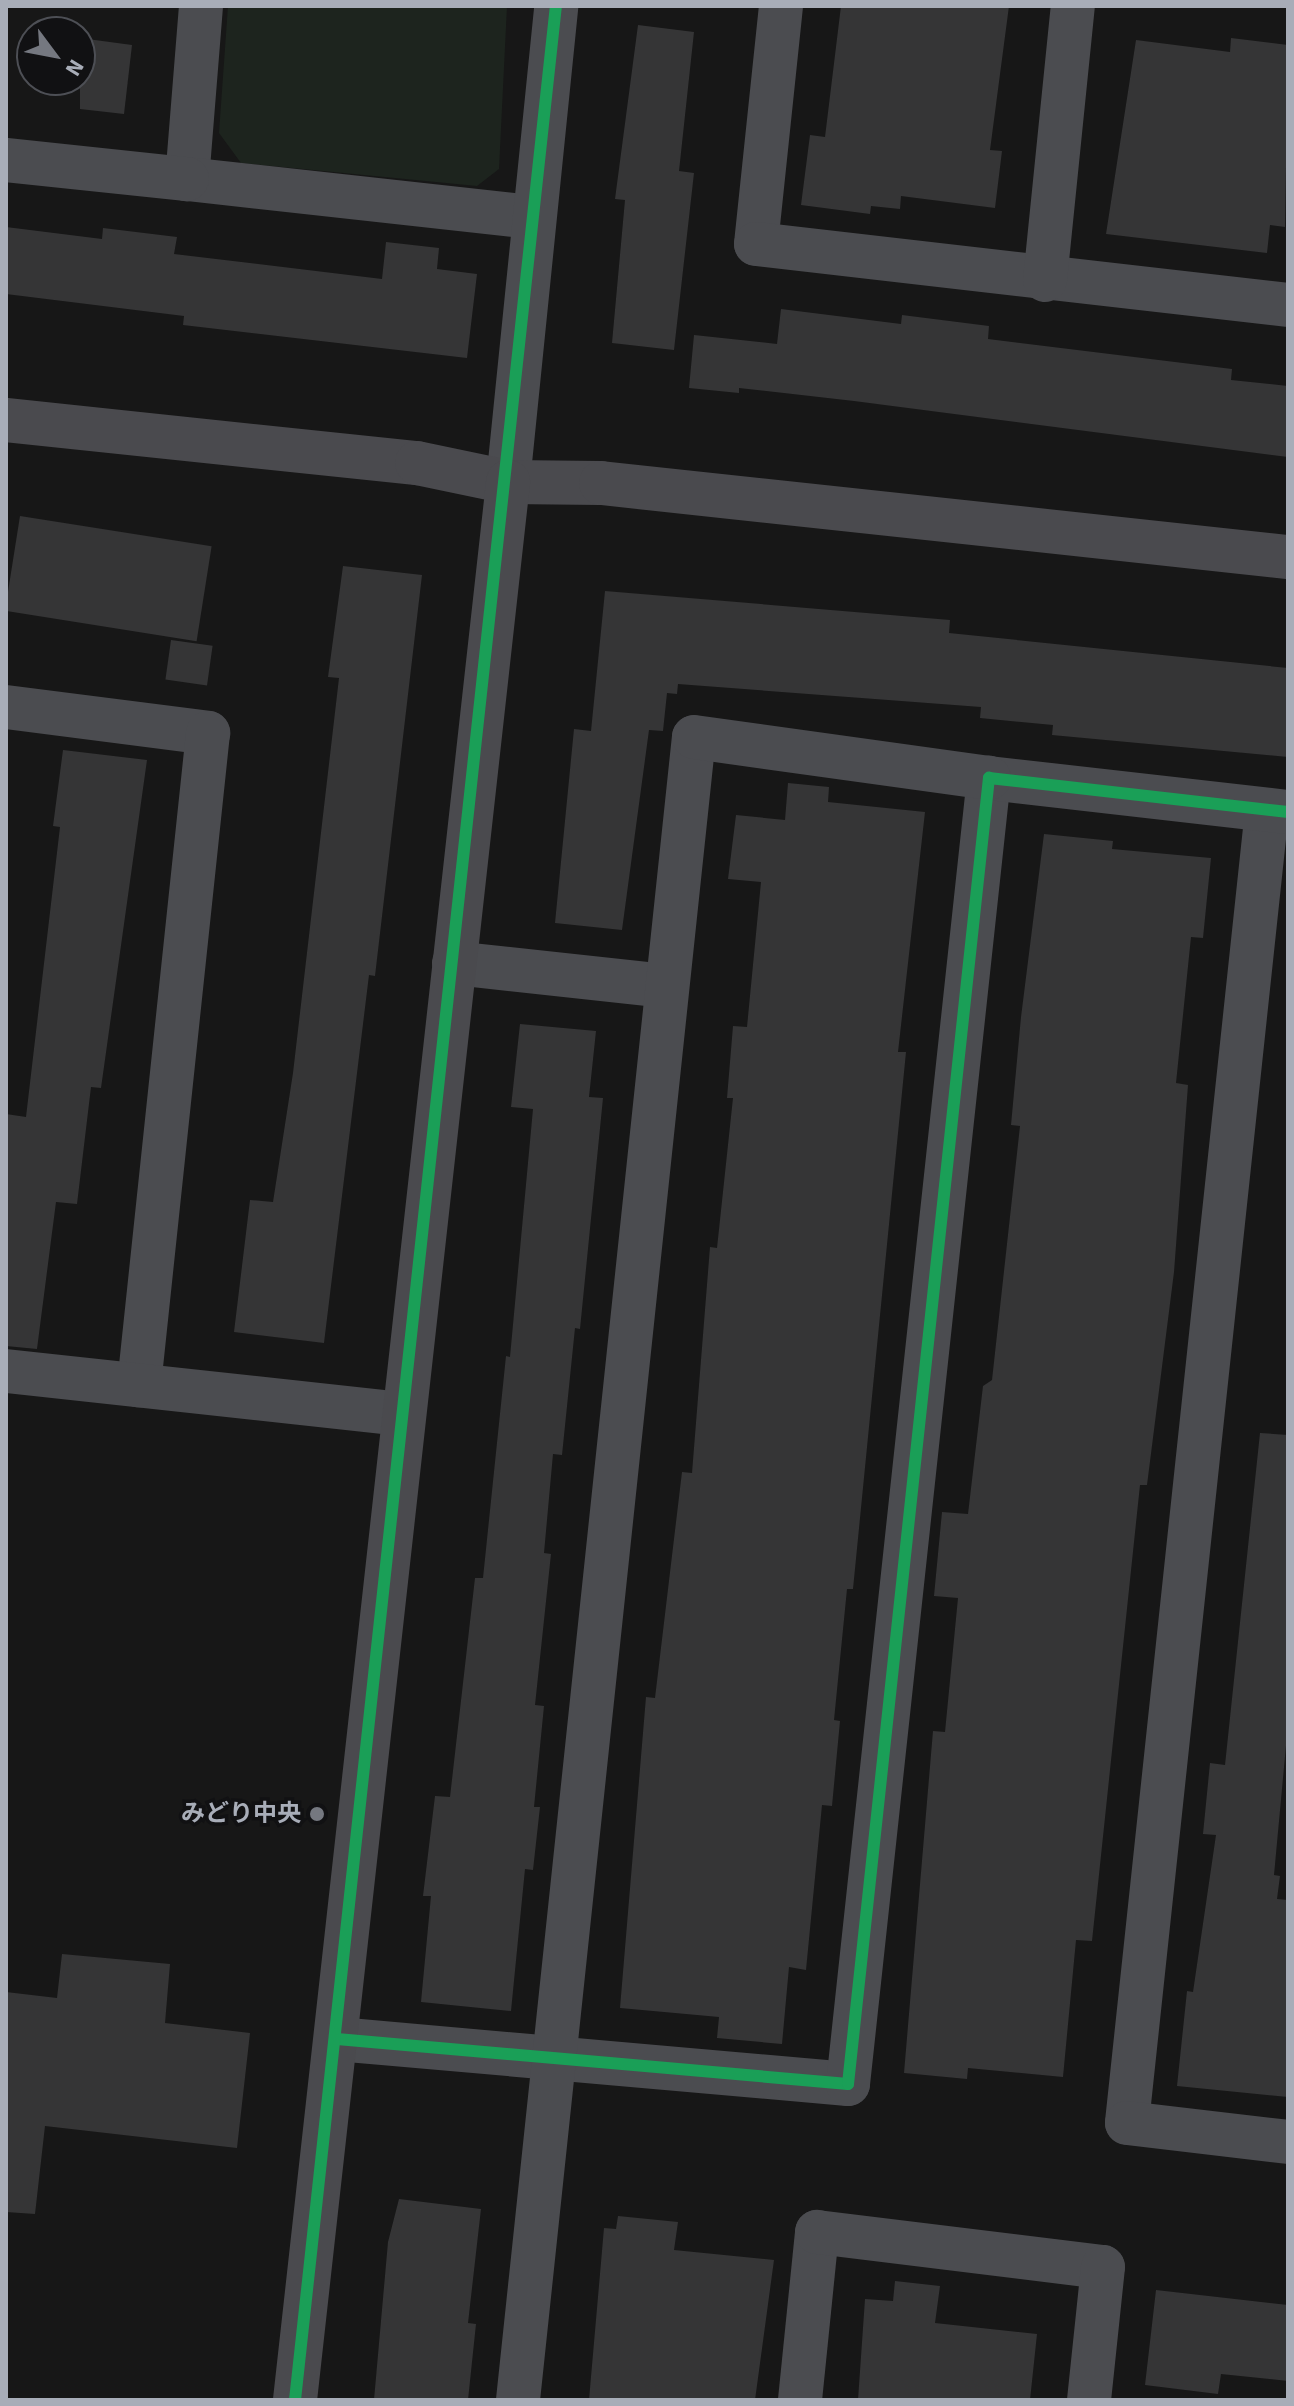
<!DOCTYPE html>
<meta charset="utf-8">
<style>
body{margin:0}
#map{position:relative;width:1294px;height:2406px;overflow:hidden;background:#171717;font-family:"Source Sans 3","Noto Sans JP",sans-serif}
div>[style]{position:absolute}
.green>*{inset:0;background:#1d241e}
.building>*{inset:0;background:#353536;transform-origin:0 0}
.street>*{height:44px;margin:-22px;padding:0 22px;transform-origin:22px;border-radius:22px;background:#4b4c50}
.secondary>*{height:44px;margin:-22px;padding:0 22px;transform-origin:22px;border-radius:22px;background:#4a4a4e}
.cycleway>*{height:12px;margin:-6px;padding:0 6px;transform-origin:6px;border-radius:6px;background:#1a9f57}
.dots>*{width:22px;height:22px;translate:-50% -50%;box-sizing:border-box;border:4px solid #111113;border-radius:50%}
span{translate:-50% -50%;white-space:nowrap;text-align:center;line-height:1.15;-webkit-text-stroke:7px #111113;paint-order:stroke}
.poi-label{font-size:24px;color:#a8adb8;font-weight:700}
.right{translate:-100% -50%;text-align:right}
.frame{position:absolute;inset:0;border:8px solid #a8adb8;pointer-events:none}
.north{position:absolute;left:16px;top:16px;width:80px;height:80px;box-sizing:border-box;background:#111113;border:2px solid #4d4f55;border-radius:50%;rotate:122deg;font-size:22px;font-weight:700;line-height:32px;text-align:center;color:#a8adb8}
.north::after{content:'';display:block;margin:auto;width:28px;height:36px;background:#757880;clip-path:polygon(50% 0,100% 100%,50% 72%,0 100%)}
</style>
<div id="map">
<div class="green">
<div style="clip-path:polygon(228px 6px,507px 6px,499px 169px,477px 186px,241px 163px,219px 133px)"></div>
</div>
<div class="building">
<div style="clip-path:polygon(841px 6px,1009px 6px,990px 150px,1002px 151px,995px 208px,901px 196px,900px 209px,871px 206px,870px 214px,801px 205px,810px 135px,825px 137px)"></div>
<div style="clip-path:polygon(638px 25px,694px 32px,679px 171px,694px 173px,674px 350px,612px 343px,625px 200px,615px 199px)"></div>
<div style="clip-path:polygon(80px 38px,132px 45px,124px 114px,80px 109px)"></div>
<div style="clip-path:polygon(1231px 38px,1288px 45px,1285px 227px,1270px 225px,1267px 253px,1106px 234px,1136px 40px,1230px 52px)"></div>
<div style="clip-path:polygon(6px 227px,102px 239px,103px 228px,177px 237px,174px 254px,382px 279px,386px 242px,439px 248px,437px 269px,477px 274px,467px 358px,183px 325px,184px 316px,6px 294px)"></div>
<div style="clip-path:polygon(781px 309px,901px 324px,902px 315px,989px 326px,988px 339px,1232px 369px,1231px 380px,1288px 386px,1288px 457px,854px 401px,739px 388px,739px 393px,689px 388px,694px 335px,777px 344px)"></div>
<div style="left:20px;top:516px;width:194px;height:96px;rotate:9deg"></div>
<div style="clip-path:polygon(343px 566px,422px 575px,375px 976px,369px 975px,324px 1343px,234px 1332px,250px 1200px,273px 1202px,293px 1073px,339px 678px,328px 677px)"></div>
<div style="clip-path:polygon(605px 591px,950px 620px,949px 633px,1288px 668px,1288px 757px,1052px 735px,1053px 725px,980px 718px,981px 707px,678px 684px,677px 694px,667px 693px,663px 731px,649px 730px,622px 930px,555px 923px,574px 729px,591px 731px)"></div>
<div style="left:171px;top:640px;width:42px;height:40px;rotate:8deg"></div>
<div style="clip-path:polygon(63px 750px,147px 760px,101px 1088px,91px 1087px,77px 1204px,56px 1202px,37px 1349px,6px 1346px,6px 1114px,26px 1117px,60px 827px,53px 826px)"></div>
<div style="clip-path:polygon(788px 783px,829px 787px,828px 802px,925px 812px,898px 1052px,906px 1052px,853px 1589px,847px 1589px,834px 1720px,840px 1721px,832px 1806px,822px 1805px,806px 1970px,789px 1967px,782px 2044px,717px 2038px,719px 2017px,620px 2008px,646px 1697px,655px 1698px,682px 1472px,692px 1473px,710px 1247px,717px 1248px,733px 1098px,727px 1098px,733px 1026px,747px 1027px,761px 882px,728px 879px,736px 815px,785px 820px)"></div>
<div style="clip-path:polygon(1044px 834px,1113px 841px,1112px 849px,1211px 858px,1203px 938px,1191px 937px,1176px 1083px,1188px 1085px,1174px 1272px,1147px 1485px,1140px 1485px,1092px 1941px,1076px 1940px,1063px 2077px,968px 2068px,967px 2079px,904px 2073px,933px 1731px,945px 1732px,958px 1598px,934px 1596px,942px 1512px,968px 1514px,983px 1386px,992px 1380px,1020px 1126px,1011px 1125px,1021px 1017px)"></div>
<div style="clip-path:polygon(520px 1024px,596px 1031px,589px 1097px,603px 1098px,580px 1329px,575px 1328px,562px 1455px,553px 1454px,544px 1553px,551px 1554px,535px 1705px,544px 1706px,534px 1807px,540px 1807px,533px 1870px,525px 1869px,511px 2011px,421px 2002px,431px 1896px,423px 1896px,435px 1796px,450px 1797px,475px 1578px,483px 1578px,506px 1356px,510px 1357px,533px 1109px,511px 1107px)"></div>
<div style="clip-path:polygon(1260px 1433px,1288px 1435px,1288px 1724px,1274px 1875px,1280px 1876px,1277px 1899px,1288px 1900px,1288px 2097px,1177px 2086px,1187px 1991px,1193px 1992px,1216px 1835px,1203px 1834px,1210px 1763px,1225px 1765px)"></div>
<div style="clip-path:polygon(62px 1954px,170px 1964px,165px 2023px,250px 2033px,237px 2148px,45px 2126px,35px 2214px,6px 2212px,6px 1992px,57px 1998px)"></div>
<div style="clip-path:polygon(399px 2199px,481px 2209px,468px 2323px,476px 2324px,468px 2400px,374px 2400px,388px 2242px)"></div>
<div style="clip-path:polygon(618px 2216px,678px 2222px,674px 2250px,774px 2260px,755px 2400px,589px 2400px,604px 2228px,616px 2229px)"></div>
<div style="clip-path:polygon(895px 2281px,940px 2286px,935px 2323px,1037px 2334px,1030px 2400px,858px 2400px,865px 2299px,893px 2301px)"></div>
<div style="clip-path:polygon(1156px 2290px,1288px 2305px,1288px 2381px,1221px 2374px,1218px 2394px,1145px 2385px)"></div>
</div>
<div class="street">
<div style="left:201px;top:6px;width:174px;rotate:94.6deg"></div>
<div style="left:187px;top:179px;width:347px;rotate:6.3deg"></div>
<div style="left:781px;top:6px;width:239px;rotate:96deg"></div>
<div style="left:756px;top:244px;width:535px;rotate:6.54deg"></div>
<div style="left:6px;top:160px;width:182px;rotate:6deg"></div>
<div style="left:1045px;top:280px;width:275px;rotate:-84.2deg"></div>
<div style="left:508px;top:482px;width:478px;rotate:-84.2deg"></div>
<div style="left:6px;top:707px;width:204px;rotate:7.3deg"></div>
<div style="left:208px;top:733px;width:656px;rotate:96.04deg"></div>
<div style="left:1267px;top:810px;width:1320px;rotate:96.09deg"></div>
<div style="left:1127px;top:2123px;width:162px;rotate:6.7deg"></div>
<div style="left:454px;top:963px;width:214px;rotate:6.2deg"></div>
<div style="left:6px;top:1371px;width:399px;rotate:6.2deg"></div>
<div style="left:337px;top:2039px;width:513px;rotate:5.03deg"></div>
<div style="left:848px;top:2084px;width:1314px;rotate:-83.84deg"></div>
<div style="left:989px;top:778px;width:301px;rotate:6.5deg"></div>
<div style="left:518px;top:2400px;width:1672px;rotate:-83.96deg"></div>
<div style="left:694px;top:737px;width:298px;rotate:7.9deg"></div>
<div style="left:800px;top:2400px;width:169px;rotate:-84.2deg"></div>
<div style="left:817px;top:2232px;width:288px;rotate:7deg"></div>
<div style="left:1103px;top:2267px;width:134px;rotate:96deg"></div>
</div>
<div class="secondary">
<div style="left:6px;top:420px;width:413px;rotate:6deg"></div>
<div style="left:417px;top:463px;width:93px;rotate:11.8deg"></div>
<div style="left:508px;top:482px;width:93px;rotate:0.6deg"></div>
<div style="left:601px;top:483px;width:691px;rotate:6.15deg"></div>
<div style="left:295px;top:2400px;width:1930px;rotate:-83.66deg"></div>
</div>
<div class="cycleway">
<div style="left:337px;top:2039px;width:513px;rotate:5.03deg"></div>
<div style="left:848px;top:2084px;width:1314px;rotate:-83.84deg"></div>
<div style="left:989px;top:778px;width:301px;rotate:6.5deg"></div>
<div style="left:295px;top:2400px;width:2408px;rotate:-83.78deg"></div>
</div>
<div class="dots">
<div style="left:317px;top:1814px;background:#757880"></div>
</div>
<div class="poi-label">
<span class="right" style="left:301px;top:1814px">みどり中央</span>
</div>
<div class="frame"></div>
<div class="north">N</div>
</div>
